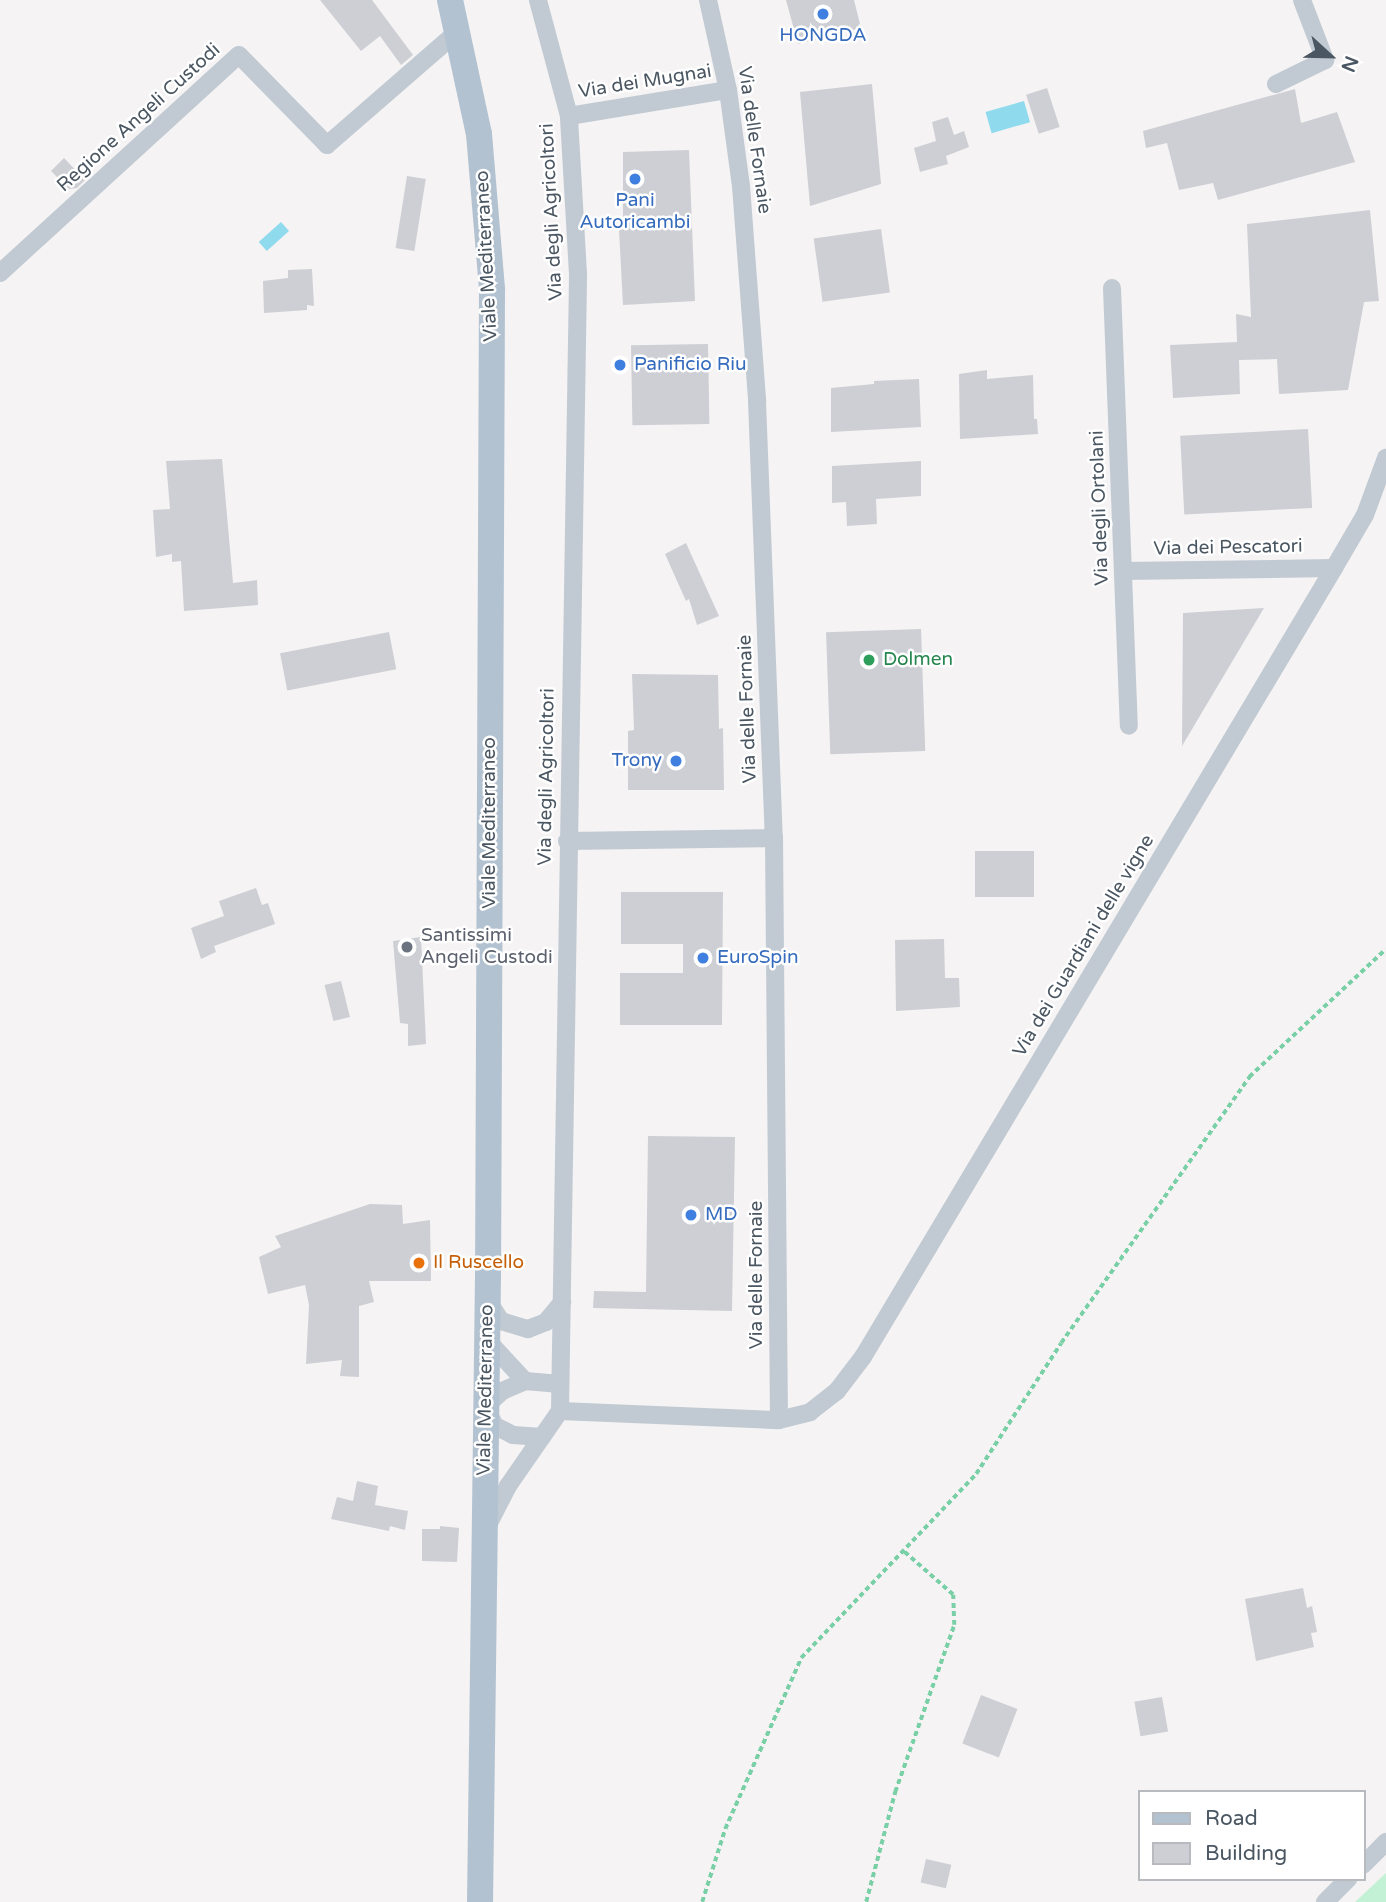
<!DOCTYPE html>
<style>
body{margin:0}
#map{position:relative;width:1386px;height:1902px;overflow:hidden;background:#f5f3f3;font-family:"Varela Round",sans-serif}
div>[style]{position:absolute}
.green>*{inset:0;background:#c3f1d5}
.water>*{inset:0;background:#90daee;transform-origin:0 0}
.building>*{inset:0;background:#cdcfd5;transform-origin:0 0}
.path>*{height:3.5px;margin-top:-1.75px;transform-origin:0;background:repeating-linear-gradient(90deg,#7ad0a6 0 5px,transparent 0 8.5px)}
.minor>*{height:18px;margin:-9px;padding:0 9px;transform-origin:9px;border-radius:9px;background:#c1cad2}
.primary>*{height:26px;margin:-13px;padding:0 13px;transform-origin:13px;border-radius:13px;background:#b3c2d1}
.dots>*{width:19px;height:19px;translate:-50% -50%;box-sizing:border-box;border:4px solid #fff;border-radius:50%}
span{translate:-50% -50%;white-space:nowrap;text-align:center;line-height:1.15;-webkit-text-stroke:5px #fff;paint-order:stroke}
.shop-label{font-size:19px;color:#366cbe}
.left{translate:0 -50%;text-align:left}
.right{translate:-100% -50%;text-align:right}
.street-label{font-size:19px;color:#4a5661}
.leisure-label{font-size:19px;color:#27864d}
.worship-label{font-size:19px;color:#5b616d}
.food-label{font-size:19px;color:#c56008}
.legend{position:absolute;left:1138px;top:1790px;width:228px;height:91px;box-sizing:border-box;background:#fff;border:2px solid #b7bbc0;margin:0;padding:9px 12px;list-style:none;font-size:21px;color:#4a5661}
.legend li{display:flex;align-items:center;gap:14px;height:35px}
.legend b{width:35px;border:2px solid #b7bbc0}
.north{position:absolute;left:1295px;top:21px;width:70px;height:70px;-webkit-text-stroke:5px #fff;paint-order:stroke;rotate:112deg;font-size:19px;font-weight:700;line-height:28px;text-align:center;color:#4a5661}
.north::after{content:'';display:block;margin:auto;width:24px;height:32px;background:#4a5661;clip-path:polygon(50% 0,100% 100%,50% 72%,0 100%)}
</style>
<div id="map">
<div class="green">
<div style="clip-path:polygon(1386px 1873px,1386px 1902px,1355px 1902px)"></div>
</div>
<div class="water">
<div style="left:1024px;top:101px;width:22px;height:40px;rotate:74deg"></div>
<div style="left:281px;top:222px;width:12px;height:30px;rotate:48deg"></div>
</div>
<div class="building">
<div style="clip-path:polygon(320px 0,372px 0,413px 55px,401px 65px,380px 36px,361px 51px)"></div>
<div style="clip-path:polygon(786px 0,854px 0,861px 28px,798px 44px)"></div>
<div style="clip-path:polygon(872px 84px,881px 184px,810px 206px,800px 92px)"></div>
<div style="left:1047px;top:88px;width:41px;height:22px;rotate:72deg"></div>
<div style="clip-path:polygon(1295px 89px,1301px 123px,1337px 112px,1355px 162px,1218px 200px,1213px 183px,1179px 190px,1167px 143px,1146px 148px,1143px 131px)"></div>
<div style="clip-path:polygon(948px 117px,954px 135px,964px 131px,969px 147px,946px 156px,948px 164px,920px 172px,914px 148px,936px 141px,932px 122px)"></div>
<div style="clip-path:polygon(689px 150px,695px 301px,623px 305px,619px 230px,623px 229px,623px 152px)"></div>
<div style="clip-path:polygon(64px 158px,85px 180px,77px 188px,69px 189px,51px 171px)"></div>
<div style="left:407px;top:176px;width:19px;height:73px;rotate:9deg"></div>
<div style="clip-path:polygon(1370px 210px,1379px 301px,1364px 302px,1348px 390px,1279px 394px,1277px 359px,1239px 360px,1240px 394px,1173px 398px,1170px 345px,1237px 342px,1236px 314px,1251px 317px,1247px 224px)"></div>
<div style="left:881px;top:229px;width:64px;height:68px;rotate:82deg"></div>
<div style="clip-path:polygon(312px 269px,314px 306px,307px 305px,307px 310px,264px 313px,263px 281px,288px 278px,288px 270px)"></div>
<div style="left:708px;top:344px;width:80px;height:77px;rotate:89deg"></div>
<div style="clip-path:polygon(987px 370px,987px 379px,1033px 375px,1034px 419px,1037px 419px,1038px 434px,960px 439px,959px 374px)"></div>
<div style="clip-path:polygon(919px 379px,921px 427px,831px 432px,831px 388px,874px 384px,874px 381px)"></div>
<div style="left:1308px;top:429px;width:79px;height:128px;rotate:87deg"></div>
<div style="clip-path:polygon(222px 459px,233px 583px,257px 580px,258px 605px,184px 611px,181px 561px,172px 562px,172px 554px,156px 557px,153px 510px,170px 509px,166px 461px)"></div>
<div style="clip-path:polygon(921px 461px,921px 496px,876px 499px,877px 524px,847px 526px,846px 502px,832px 503px,832px 466px)"></div>
<div style="clip-path:polygon(686px 543px,719px 616px,697px 625px,689px 599px,686px 601px,665px 554px)"></div>
<div style="clip-path:polygon(1264px 608px,1182px 746px,1183px 613px)"></div>
<div style="left:921px;top:629px;width:122px;height:95px;rotate:88deg"></div>
<div style="left:389px;top:632px;width:38px;height:111px;rotate:79deg"></div>
<div style="clip-path:polygon(632px 674px,718px 675px,719px 729px,723px 728px,724px 790px,628px 790px,628px 731px,634px 730px)"></div>
<div style="left:975px;top:851px;width:59px;height:46px"></div>
<div style="clip-path:polygon(256px 888px,262px 905px,268px 903px,275px 924px,214px 946px,216px 952px,201px 959px,191px 928px,224px 916px,219px 901px)"></div>
<div style="clip-path:polygon(621px 892px,723px 892px,722px 1025px,620px 1025px,620px 973px,683px 973px,683px 944px,621px 944px)"></div>
<div style="clip-path:polygon(421px 937px,426px 1044px,408px 1046px,408px 1024px,400px 1023px,393px 941px)"></div>
<div style="clip-path:polygon(944px 939px,945px 978px,959px 978px,960px 1007px,896px 1011px,895px 940px)"></div>
<div style="left:341px;top:981px;width:37px;height:17px;rotate:76deg"></div>
<div style="clip-path:polygon(648px 1136px,735px 1137px,732px 1311px,593px 1308px,594px 1291px,646px 1292px)"></div>
<div style="clip-path:polygon(370px 1204px,402px 1205px,403px 1224px,430px 1220px,431px 1281px,369px 1281px,374px 1302px,359px 1306px,359px 1377px,340px 1376px,342px 1360px,306px 1364px,309px 1305px,305px 1285px,268px 1294px,259px 1257px,281px 1247px,275px 1236px)"></div>
<div style="clip-path:polygon(357px 1481px,378px 1486px,375px 1505px,408px 1511px,405px 1530px,390px 1526px,389px 1531px,331px 1519px,337px 1497px,353px 1501px)"></div>
<div style="clip-path:polygon(440px 1526px,459px 1528px,457px 1562px,422px 1561px,422px 1529px,440px 1529px)"></div>
<div style="clip-path:polygon(1303px 1588px,1307px 1608px,1312px 1606px,1317px 1632px,1311px 1633px,1314px 1647px,1256px 1661px,1245px 1599px)"></div>
<div style="left:981px;top:1695px;width:39px;height:52px;rotate:21deg"></div>
<div style="left:1162px;top:1697px;width:35px;height:28px;rotate:80deg"></div>
<div style="left:926px;top:1859px;width:26px;height:24px;rotate:13deg"></div>
</div>
<div class="path">
<div style="left:702px;top:1902px;width:77px;rotate:-72.5deg"></div>
<div style="left:725px;top:1829px;width:187px;rotate:-66deg"></div>
<div style="left:801px;top:1658px;width:254px;rotate:-46.4deg"></div>
<div style="left:976px;top:1474px;width:156px;rotate:-57deg"></div>
<div style="left:1061px;top:1343px;width:326px;rotate:-54.7deg"></div>
<div style="left:1249px;top:1077px;width:187px;rotate:-43.1deg"></div>
<div style="left:866px;top:1902px;width:114px;rotate:-75.2deg"></div>
<div style="left:895px;top:1792px;width:177px;rotate:-70.5deg"></div>
<div style="left:954px;top:1625px;width:30px;rotate:-92deg"></div>
<div style="left:953px;top:1595px;width:67px;rotate:-138.7deg"></div>
</div>
<div class="minor">
<div style="left:708px;top:0;width:92px;rotate:77.5deg"></div>
<div style="left:728px;top:90px;width:97px;rotate:82.3deg"></div>
<div style="left:741px;top:186px;width:216px;rotate:85.7deg"></div>
<div style="left:757px;top:401px;width:437px;rotate:87.8deg"></div>
<div style="left:774px;top:838px;width:582px;rotate:89.51deg"></div>
<div style="left:1276px;top:84px;width:55px;rotate:-26.1deg"></div>
<div style="left:1325px;top:60px;width:64px;rotate:-111deg"></div>
<div style="left:569px;top:116px;width:161px;rotate:-9.3deg"></div>
<div style="left:0;top:273px;width:323px;rotate:-42.4deg"></div>
<div style="left:239px;top:55px;width:126px;rotate:45.6deg"></div>
<div style="left:327px;top:145px;width:174px;rotate:-41deg"></div>
<div style="left:1112px;top:288px;width:438px;rotate:87.8deg"></div>
<div style="left:1123px;top:571px;width:211px;rotate:-0.8deg"></div>
<div style="left:567px;top:841px;width:207px;rotate:-0.8deg"></div>
<div style="left:488px;top:1301px;width:24px;rotate:57deg"></div>
<div style="left:501px;top:1321px;width:28px;rotate:17deg"></div>
<div style="left:528px;top:1329px;width:19px;rotate:-21deg"></div>
<div style="left:546px;top:1322px;width:26px;rotate:-51deg"></div>
<div style="left:487px;top:1340px;width:56px;rotate:47.2deg"></div>
<div style="left:560px;top:1411px;width:219px;rotate:2.4deg"></div>
<div style="left:779px;top:1420px;width:32px;rotate:-14deg"></div>
<div style="left:810px;top:1412px;width:34px;rotate:-38deg"></div>
<div style="left:837px;top:1391px;width:43px;rotate:-52.6deg"></div>
<div style="left:863px;top:1357px;width:919px;rotate:-59.16deg"></div>
<div style="left:1334px;top:568px;width:61px;rotate:-59.7deg"></div>
<div style="left:1365px;top:515px;width:61px;rotate:-69.8deg"></div>
<div style="left:542px;top:1437px;width:29px;rotate:-176deg"></div>
<div style="left:513px;top:1435px;width:20px;rotate:-153deg"></div>
<div style="left:495px;top:1426px;width:21px;rotate:-118deg"></div>
<div style="left:485px;top:1407px;width:23px;rotate:-43deg"></div>
<div style="left:502px;top:1391px;width:25px;rotate:-23deg"></div>
<div style="left:525px;top:1381px;width:35px;rotate:5deg"></div>
<div style="left:488px;top:1525px;width:44px;rotate:-62.9deg"></div>
<div style="left:508px;top:1486px;width:91px;rotate:-55.3deg"></div>
<div style="left:560px;top:1411px;width:1137px;rotate:-89.09deg"></div>
<div style="left:578px;top:274px;width:158px;rotate:-93.3deg"></div>
<div style="left:569px;top:116px;width:120px;rotate:-105deg"></div>
<div style="left:1363px;top:1865px;width:33px;rotate:-45deg"></div>
<div style="left:1325px;top:1902px;width:33px;rotate:-45deg"></div>
</div>
<div class="primary">
<div style="left:450px;top:0;width:137px;rotate:77.8deg"></div>
<div style="left:479px;top:134px;width:157px;rotate:85.2deg"></div>
<div style="left:492px;top:290px;width:986px;rotate:90.23deg"></div>
<div style="left:488px;top:1276px;width:626px;rotate:90.73deg"></div>
</div>
<div class="dots">
<div style="left:823px;top:14px;background:#3f7fe0"></div>
<div style="left:635px;top:179px;background:#3f7fe0"></div>
<div style="left:620px;top:365px;background:#3f7fe0"></div>
<div style="left:869px;top:660px;background:#2e9e5b"></div>
<div style="left:676px;top:761px;background:#3f7fe0"></div>
<div style="left:407px;top:947px;background:#6b7280"></div>
<div style="left:703px;top:958px;background:#3f7fe0"></div>
<div style="left:691px;top:1215px;background:#3f7fe0"></div>
<div style="left:419px;top:1263px;background:#e8710a"></div>
</div>
<div class="shop-label">
<span style="left:823px;top:36px">HONGDA</span>
<span style="left:635px;top:212px">Pani<br>Autoricambi</span>
<span class="left" style="left:634px;top:365px">Panificio Riu</span>
<span class="right" style="left:662px;top:761px">Trony</span>
<span class="left" style="left:717px;top:958px">EuroSpin</span>
<span class="left" style="left:705px;top:1215px">MD</span>
</div>
<div class="street-label">
<span style="left:645px;top:82px;rotate:-9deg">Via dei Mugnai</span>
<span style="left:139px;top:118px;rotate:-42deg">Regione Angeli Custodi</span>
<span style="left:754px;top:140px;rotate:82deg">Via delle Fornaie</span>
<span style="left:552px;top:212px;rotate:-93deg">Via degli Agricoltori</span>
<span style="left:487px;top:256px;rotate:-93deg">Viale Mediterraneo</span>
<span style="left:1100px;top:508px;rotate:-92deg">Via degli Ortolani</span>
<span style="left:1228px;top:548px;rotate:-1deg">Via dei Pescatori</span>
<span style="left:748px;top:709px;rotate:-92deg">Via delle Fornaie</span>
<span style="left:547px;top:777px;rotate:-89deg">Via degli Agricoltori</span>
<span style="left:490px;top:823px;rotate:-90deg">Viale Mediterraneo</span>
<span style="left:1084px;top:946px;rotate:-59deg">Via dei Guardiani delle vigne</span>
<span style="left:757px;top:1275px;rotate:-90deg">Via delle Fornaie</span>
<span style="left:486px;top:1390px;rotate:-89deg">Viale Mediterraneo</span>
</div>
<div class="leisure-label">
<span class="left" style="left:883px;top:660px">Dolmen</span>
</div>
<div class="worship-label">
<span class="left" style="left:421px;top:947px">Santissimi<br>Angeli Custodi</span>
</div>
<div class="food-label">
<span class="left" style="left:433px;top:1263px">Il Ruscello</span>
</div>
<ul class="legend">
<li><b style="height:9px;background:#b3c2d1"></b>Road</li>
<li><b style="height:19px;background:#cdcfd5"></b>Building</li>
</ul>
<div class="north">N</div>
</div>
